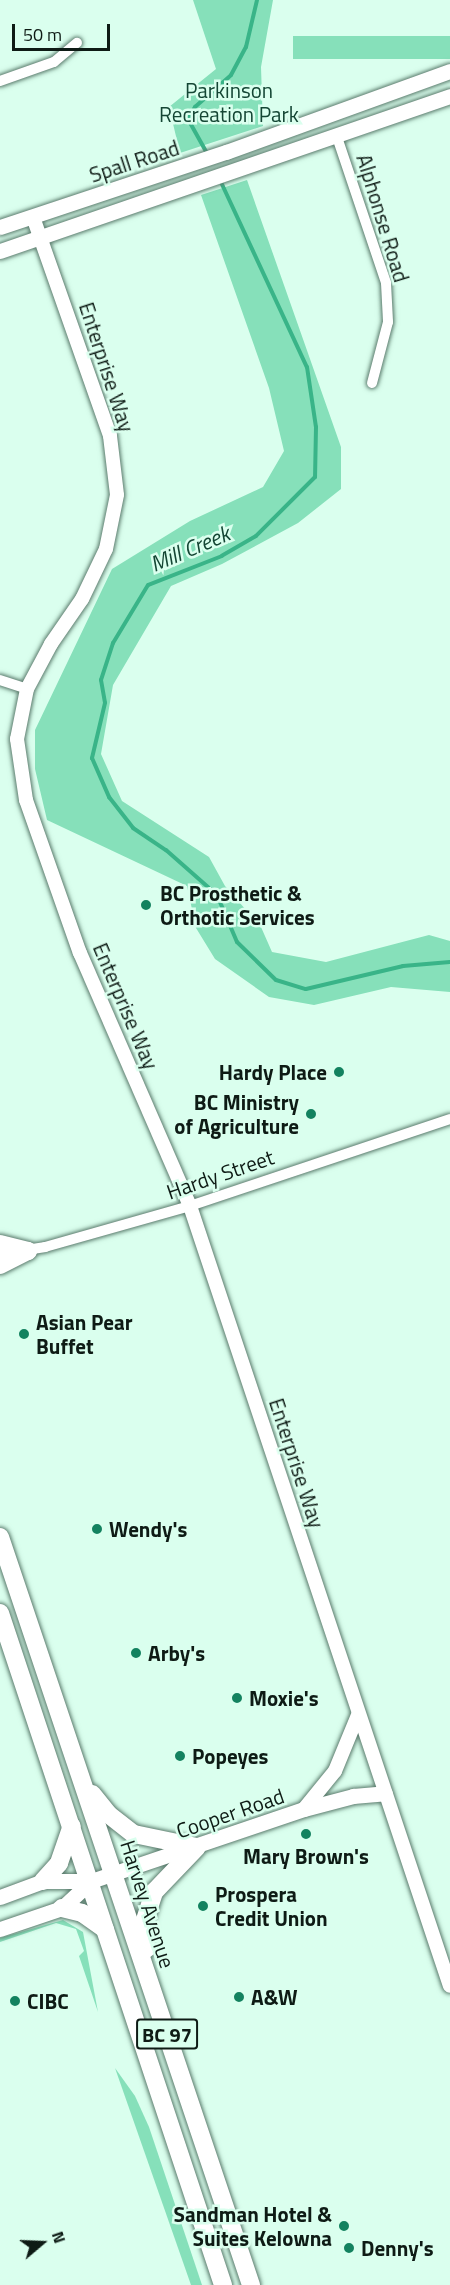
<!DOCTYPE html>
<style>
body{margin:0}
#map{position:relative;width:450px;height:2285px;overflow:hidden;background:#daffee;font-family:"Titillium Web",sans-serif}
div>[style]{position:absolute}
.green>*{inset:0;background:#86e0ba;transform-origin:0 0}
.stream>*{height:4px;margin:-2px;padding:0 2px;transform-origin:2px;border-radius:2px;background:#39b488}
.roads{filter:drop-shadow(0 0 2px #5b7c6d) drop-shadow(0 0 2px #5b7c6d)}
.minor>*{height:10px;margin:-5px;padding:0 5px;transform-origin:5px;border-radius:5px;background:#fff}
.tertiary>*{height:14px;margin:-7px;padding:0 7px;transform-origin:7px;border-radius:7px;background:#fff}
.secondary>*{height:15px;margin:-7.5px;padding:0 7.5px;transform-origin:7.5px;border-radius:7.5px;background:#fff}
.trunk>*{height:18px;margin:-9px;padding:0 9px;transform-origin:9px;border-radius:9px;background:#fff}
.dots>*{width:16px;height:16px;translate:-50% -50%;box-sizing:border-box;border:3px solid #daffee;border-radius:50%}
span{translate:-50% -50%;white-space:nowrap;text-align:center;line-height:1.15;-webkit-text-stroke:5px #daffee;paint-order:stroke}
.shield-label span{padding:2px 4px;background:#daffee;border:2px solid;border-radius:4px;-webkit-text-stroke-width:0}
.shield-label{font-size:20px;color:#0e1b15;font-weight:700}
.park-label{font-size:21px;color:#144634}
.street-label{font-size:21px;color:#0e1b15}
.poi-label{font-size:21px;color:#0e1b15;font-weight:700}
.left{translate:0 -50%;text-align:left}
.right{translate:-100% -50%;text-align:right}
.water-label{font-size:22px;color:#144634;font-style:italic}
.north{position:absolute;left:12px;top:2213px;width:60px;height:60px;-webkit-text-stroke:4px #daffee;paint-order:stroke;rotate:71deg;font-size:16px;font-weight:700;line-height:24px;text-align:center;color:#0e1b15}
.north::after{content:'';display:block;margin:auto;width:21px;height:27px;background:#0e1b15;clip-path:polygon(50% 0,100% 100%,50% 72%,0 100%)}
.scale{position:absolute;left:12px;top:24px;width:98px;height:27px;box-sizing:border-box;border:3px solid #0e1b15;border-top:0;padding-left:8px;font-size:18px;line-height:21px;white-space:nowrap;color:#0e1b15;-webkit-text-stroke:4px #daffee;paint-order:stroke}
</style>
<div id="map">
<div class="green">
<div style="clip-path:polygon(193px 0,273px 0,261px 67px,263px 126px,180px 153px,169px 107px,216px 69px)"></div>
<div style="left:450px;top:36px;width:23px;height:157px;rotate:90deg"></div>
<div style="clip-path:polygon(247px 180px,341px 447px,341px 489px,298px 523px,222px 564px,171px 586px,113px 685px,101px 754px,122px 801px,209px 857px,225px 886px,261px 927px,272px 952px,326px 962px,429px 935px,450px 941px,450px 992px,391px 987px,314px 1005px,269px 997px,215px 959px,196px 928px,187px 886px,47px 820px,35px 769px,35px 730px,112px 569px,190px 521px,263px 487px,284px 451px,269px 388px,201px 195px)"></div>
<div style="clip-path:polygon(63px 1920px,83px 1932px,98px 2012px,79px 1956px,84px 1951px,76px 1929px,56px 1923px,0 1942px,0 1938px)"></div>
<div style="clip-path:polygon(115px 2068px,135px 2096px,149px 2127px,202px 2285px,191px 2285px)"></div>
</div>
<div class="stream">
<div style="left:208px;top:155px;width:41px;rotate:-119.1deg"></div>
<div style="left:188px;top:119px;width:14px;rotate:-60deg"></div>
<div style="left:195px;top:107px;width:48px;rotate:-41.6deg"></div>
<div style="left:231px;top:75px;width:32px;rotate:-62deg"></div>
<div style="left:246px;top:47px;width:48px;rotate:-76.8deg"></div>
<div style="left:220px;top:180px;width:206px;rotate:65.1deg"></div>
<div style="left:307px;top:367px;width:61px;rotate:81.5deg"></div>
<div style="left:316px;top:427px;width:50px;rotate:91.1deg"></div>
<div style="left:315px;top:477px;width:83px;rotate:135deg"></div>
<div style="left:256px;top:536px;width:39px;rotate:150deg"></div>
<div style="left:222px;top:556px;width:79px;rotate:158.6deg"></div>
<div style="left:148px;top:585px;width:68px;rotate:121.1deg"></div>
<div style="left:113px;top:643px;width:39px;rotate:108deg"></div>
<div style="left:101px;top:680px;width:23px;rotate:80deg"></div>
<div style="left:105px;top:703px;width:57px;rotate:103.3deg"></div>
<div style="left:92px;top:758px;width:43px;rotate:66.4deg"></div>
<div style="left:109px;top:797px;width:39px;rotate:52deg"></div>
<div style="left:133px;top:828px;width:40px;rotate:34deg"></div>
<div style="left:166px;top:850px;width:68px;rotate:41.4deg"></div>
<div style="left:217px;top:895px;width:51px;rotate:66.9deg"></div>
<div style="left:237px;top:942px;width:54px;rotate:44.3deg"></div>
<div style="left:276px;top:980px;width:31px;rotate:17deg"></div>
<div style="left:306px;top:989px;width:100px;rotate:-13.3deg"></div>
<div style="left:403px;top:966px;width:47px;rotate:-4.9deg"></div>
</div>
<div class="roads">
<div class="minor">
<div style="left:0;top:81px;width:57px;rotate:-19.4deg"></div>
<div style="left:54px;top:62px;width:30px;rotate:-40deg"></div>
<div style="left:336px;top:134px;width:157px;rotate:71.4deg"></div>
<div style="left:386px;top:283px;width:39px;rotate:87deg"></div>
<div style="left:388px;top:322px;width:63px;rotate:104.7deg"></div>
<div style="left:0;top:680px;width:28px;rotate:18deg"></div>
<div style="left:0;top:1254px;width:46px;rotate:-8.8deg"></div>
<div style="left:45px;top:1247px;width:151px;rotate:-15.8deg"></div>
<div style="left:190px;top:1206px;width:274px;rotate:-18.5deg"></div>
</div>
<div class="tertiary">
<div style="left:33px;top:217px;width:232px;rotate:70.6deg"></div>
<div style="left:110px;top:436px;width:59px;rotate:83.2deg"></div>
<div style="left:117px;top:495px;width:55px;rotate:101.5deg"></div>
<div style="left:106px;top:549px;width:55px;rotate:115.6deg"></div>
<div style="left:82px;top:599px;width:55px;rotate:124.6deg"></div>
<div style="left:51px;top:644px;width:51px;rotate:118.1deg"></div>
<div style="left:27px;top:689px;width:51px;rotate:101.3deg"></div>
<div style="left:17px;top:739px;width:62px;rotate:81.6deg"></div>
<div style="left:26px;top:800px;width:162px;rotate:70.6deg"></div>
<div style="left:80px;top:953px;width:276px;rotate:66.5deg"></div>
<div style="left:190px;top:1206px;width:822px;rotate:71.57deg"></div>
<div style="left:304px;top:1809px;width:49px;rotate:-50.8deg"></div>
<div style="left:335px;top:1771px;width:61px;rotate:-67.7deg"></div>
</div>
<div class="secondary">
<div style="left:0;top:227px;width:238px;rotate:-18.4deg"></div>
<div style="left:226px;top:152px;width:238px;rotate:-19.9deg"></div>
<div style="left:0;top:251px;width:476px;rotate:-19deg"></div>
<div style="left:0;top:1897px;width:46px;rotate:-20.4deg"></div>
<div style="left:43px;top:1881px;width:48px"></div>
<div style="left:91px;top:1881px;width:225px;rotate:-18.7deg"></div>
<div style="left:304px;top:1809px;width:51px;rotate:-14.9deg"></div>
<div style="left:353px;top:1796px;width:32px;rotate:-5deg"></div>
<div style="left:0;top:1929px;width:65px;rotate:-18.7deg"></div>
<div style="left:62px;top:1908px;width:40px;rotate:-43deg"></div>
</div>
<div class="trunk">
<div style="left:0;top:1244px;width:29px;rotate:14deg"></div>
<div style="left:0;top:1265px;width:31px;rotate:-27deg"></div>
<div style="left:0;top:1537px;width:789px;rotate:71.45deg"></div>
<div style="left:0;top:1613px;width:708px;rotate:71.64deg"></div>
<div style="left:92px;top:1794px;width:26px;rotate:51deg"></div>
<div style="left:108px;top:1814px;width:33px;rotate:38deg"></div>
<div style="left:134px;top:1834px;width:64px;rotate:11.7deg"></div>
<div style="left:43px;top:1881px;width:24px;rotate:-48deg"></div>
<div style="left:59px;top:1863px;width:39px;rotate:-71deg"></div>
<div style="left:62px;top:1908px;width:21px;rotate:14deg"></div>
<div style="left:82px;top:1913px;width:28px;rotate:35deg"></div>
<div style="left:146px;top:1949px;width:26px;rotate:-94deg"></div>
<div style="left:144px;top:1923px;width:33px;rotate:-72deg"></div>
<div style="left:154px;top:1892px;width:62px;rotate:-46.3deg"></div>
</div>
</div>
<div class="dots">
<div style="left:146px;top:905px;background:#13825f"></div>
<div style="left:339px;top:1072px;background:#13825f"></div>
<div style="left:311px;top:1114px;background:#13825f"></div>
<div style="left:24px;top:1334px;background:#13825f"></div>
<div style="left:97px;top:1529px;background:#13825f"></div>
<div style="left:136px;top:1653px;background:#13825f"></div>
<div style="left:237px;top:1698px;background:#13825f"></div>
<div style="left:180px;top:1756px;background:#13825f"></div>
<div style="left:306px;top:1834px;background:#13825f"></div>
<div style="left:203px;top:1906px;background:#13825f"></div>
<div style="left:239px;top:1997px;background:#13825f"></div>
<div style="left:15px;top:2001px;background:#13825f"></div>
<div style="left:344px;top:2226px;background:#13825f"></div>
<div style="left:349px;top:2248px;background:#13825f"></div>
</div>
<div class="shield-label">
<span style="left:167px;top:2034px">BC 97</span>
</div>
<div class="park-label">
<span style="left:229px;top:102px">Parkinson<br>Recreation Park</span>
</div>
<div class="street-label">
<span style="left:134px;top:161px;rotate:-18deg">Spall Road</span>
<span style="left:383px;top:218px;rotate:73deg">Alphonse Road</span>
<span style="left:107px;top:367px;rotate:72deg">Enterprise Way</span>
<span style="left:126px;top:1006px;rotate:67deg">Enterprise Way</span>
<span style="left:220px;top:1174px;rotate:-19deg">Hardy Street</span>
<span style="left:297px;top:1463px;rotate:72deg">Enterprise Way</span>
<span style="left:230px;top:1813px;rotate:-19deg">Cooper Road</span>
<span style="left:148px;top:1904px;rotate:72deg">Harvey Avenue</span>
</div>
<div class="poi-label">
<span class="left" style="left:160px;top:905px">BC Prosthetic &amp;<br>Orthotic Services</span>
<span class="right" style="left:327px;top:1072px">Hardy Place</span>
<span class="right" style="left:299px;top:1114px">BC Ministry<br>of Agriculture</span>
<span class="left" style="left:36px;top:1334px">Asian Pear<br>Buffet</span>
<span class="left" style="left:109px;top:1529px">Wendy's</span>
<span class="left" style="left:148px;top:1653px">Arby's</span>
<span class="left" style="left:249px;top:1698px">Moxie's</span>
<span class="left" style="left:192px;top:1756px">Popeyes</span>
<span style="left:306px;top:1856px">Mary Brown's</span>
<span class="left" style="left:215px;top:1906px">Prospera<br>Credit Union</span>
<span class="left" style="left:251px;top:1997px">A&amp;W</span>
<span class="left" style="left:27px;top:2001px">CIBC</span>
<span class="right" style="left:332px;top:2226px">Sandman Hotel &amp;<br>Suites Kelowna</span>
<span class="left" style="left:361px;top:2248px">Denny's</span>
</div>
<div class="water-label">
<span style="left:190px;top:549px;rotate:-23deg">Mill Creek</span>
</div>
<div class="north">N</div>
<div class="scale">50 m</div>
</div>
